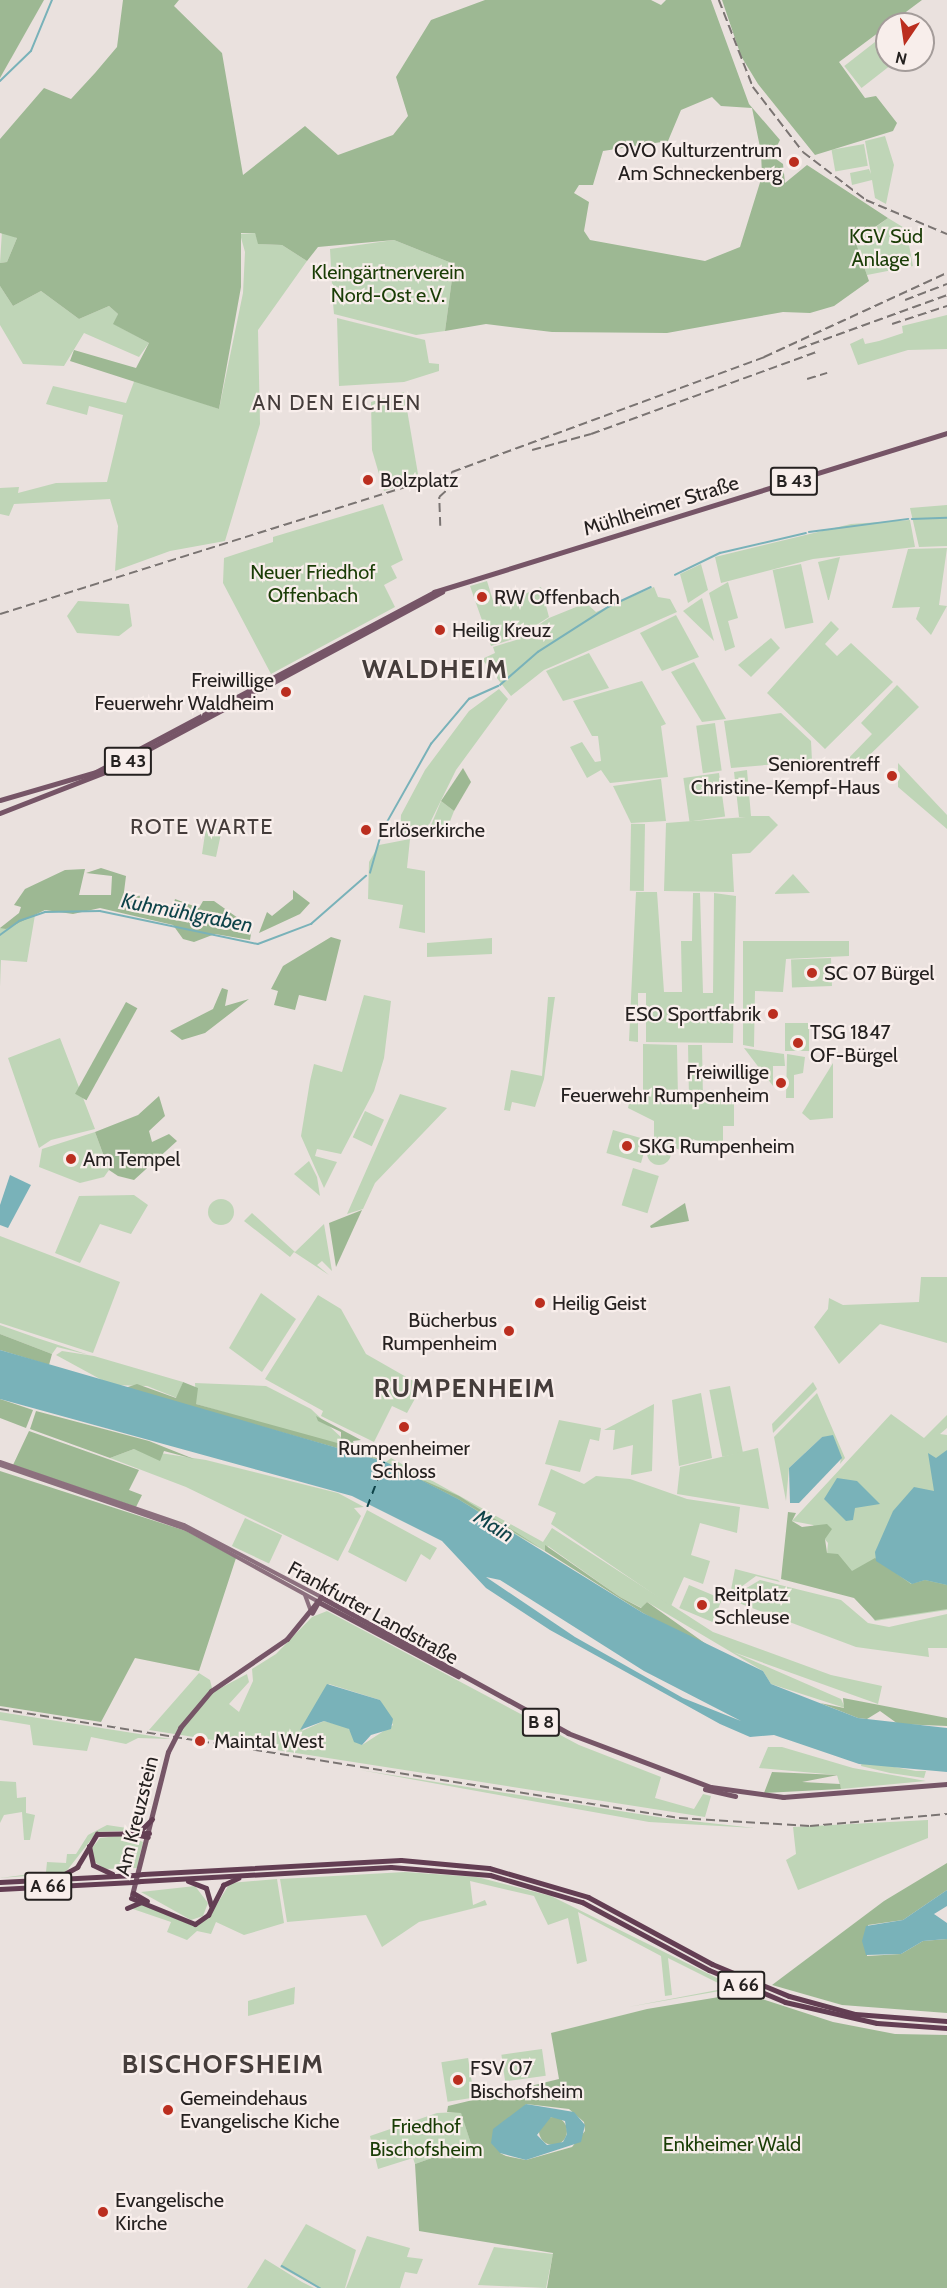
<!DOCTYPE html>
<meta charset="utf-8">
<style>
body{margin:0}
#map{position:relative;width:947px;height:2288px;overflow:hidden;background:#eae1de;font-family:Cabin,sans-serif}
div>[style]{position:absolute}
.green>*{inset:0;background:#bfd5b7;transform-origin:0 0}
.round{border-radius:50%}
.forest>*{inset:0;background:#9db893;transform-origin:0 0}
.water>*{inset:0;background:#79b2b9}
.stream>*{height:1.5px;margin:-0.75px;padding:0 0.75px;transform-origin:0.75px;border-radius:0.75px;background:#79b2b9}
.ferry>*{height:1.5px;margin-top:-0.75px;transform-origin:0;background:repeating-linear-gradient(90deg,#0e4349 0 8px,transparent 0 14px)}
.secondary>*{height:4px;margin:-2px;padding:0 2px;transform-origin:2px;border-radius:2px;background:#8c707e}
.primary>*{height:4.5px;margin:-2.25px;padding:0 2.25px;transform-origin:2.25px;border-radius:2.25px;background:#765567}
.motorway>*{height:5px;margin:-2.5px;padding:0 2.5px;transform-origin:2.5px;border-radius:2.5px;background:#633e53}
.rail>*{height:1.5px;margin-top:-0.75px;transform-origin:0;background:repeating-linear-gradient(90deg,#7a7472 0 9px,transparent 0 13.5px)}
.primary-bridge>*{height:4.5px;margin:-2.25px;padding:0 2.25px;transform-origin:2.25px;border-radius:2.25px;background:#765567}
.motorway-bridge>*{height:5px;margin:-2.5px;padding:0 2.5px;transform-origin:2.5px;border-radius:2.5px;background:#633e53}
.dots>*{width:16px;height:16px;translate:-50% -50%;box-sizing:border-box;border:3px solid #f8eeeb;border-radius:50%}
span{translate:-50% -50%;white-space:nowrap;text-align:center;line-height:1.15;-webkit-text-stroke:4.5px #f8eeeb;paint-order:stroke}
.shield-label span{padding:2px 4px;background:#f8eeeb;border:2px solid;border-radius:4px;-webkit-text-stroke-width:0}
.shield-label{font-size:18px;color:#252120;font-weight:700}
.poi-label{font-size:20px;color:#252120}
.right{translate:-100% -50%;text-align:right}
.left{translate:0 -50%;text-align:left}
.park-label{font-size:20px;color:#1a3d06}
.street-label{font-size:20px;color:#252120}
.neighbourhood-label{font-size:21px;color:#453d3b;letter-spacing:1.5px}
.water-label{font-size:21px;color:#0e4349;font-style:italic}
.quarter-label{font-size:22px;color:#453d3b;letter-spacing:1.5px}
.district-label{font-size:26px;color:#453d3b;font-weight:700;letter-spacing:1.5px}
.north{position:absolute;left:875px;top:12px;width:60px;height:60px;box-sizing:border-box;background:#f8eeeb;border:2px solid #a49c9a;border-radius:50%;rotate:193deg;font-size:16px;font-weight:700;line-height:24px;text-align:center;color:#252120}
.north::after{content:'';display:block;margin:auto;width:21px;height:27px;background:#bb2e1f;clip-path:polygon(50% 0,100% 100%,50% 72%,0 100%)}
</style>
<div id="map">
<div class="green">
<div style="left:875px;top:42px;width:28px;height:39px;rotate:52deg"></div>
<div style="clip-path:polygon(885px 136px,894px 165px,886px 204px,875px 198px,872px 180px,852px 185px,850px 173px,869px 169px,871px 174px,865px 141px)"></div>
<div style="left:864px;top:144px;width:22px;height:33px;rotate:80deg"></div>
<div style="clip-path:polygon(888px 218px,906px 229px,913px 266px,867px 275px,857px 246px,863px 229px,869px 232px)"></div>
<div style="clip-path:polygon(2px 231px,17px 238px,7px 262px,0 263px)"></div>
<div style="clip-path:polygon(255px 233px,259px 244px,282px 245px,307px 261px,258px 330px,260px 424px,225px 541px,170px 551px,115px 571px,118px 526px,110px 499px,14px 504px,9px 516px,0 514px,0 488px,19px 487px,18px 493px,56px 483px,107px 482px,123px 415px,89px 406px,87px 415px,46px 404px,53px 386px,126px 403px,135px 379px,219px 409px,243px 293px,245px 252px,240px 234px)"></div>
<div style="clip-path:polygon(394px 240px,454px 264px,445px 331px,416px 335px,334px 314px,332px 292px,340px 294px,342px 289px,332px 285px,330px 249px)"></div>
<div style="clip-path:polygon(0 286px,13px 306px,41px 291px,79px 319px,109px 306px,118px 314px,114px 324px,149px 343px,139px 357px,84px 333px,64px 366px,23px 364px,0 325px)"></div>
<div style="clip-path:polygon(947px 315px,947px 349px,908px 350px,858px 365px,850px 344px,863px 338px,865px 344px,879px 341px,903px 333px,902px 326px)"></div>
<div style="clip-path:polygon(337px 318px,425px 340px,429px 363px,439px 364px,439px 371px,404px 382px,339px 386px)"></div>
<div style="clip-path:polygon(404px 392px,419px 480px,384px 491px,372px 450px,371px 402px)"></div>
<div style="clip-path:polygon(383px 504px,403px 560px,391px 566px,397px 578px,384px 585px,395px 607px,271px 674px,223px 583px,224px 558px,273px 542px,273px 537px)"></div>
<div style="clip-path:polygon(947px 505px,947px 546px,919px 547px,910px 508px)"></div>
<div style="clip-path:polygon(910px 520px,915px 547px,813px 559px,721px 583px,715px 557px,851px 524px)"></div>
<div style="clip-path:polygon(947px 548px,939px 605px,947px 606px,931px 635px,916px 619px,920px 607px,892px 608px,908px 549px)"></div>
<div style="clip-path:polygon(840px 557px,829px 600px,828px 600px,818px 562px)"></div>
<div style="clip-path:polygon(701px 564px,708px 590px,688px 603px,680px 574px)"></div>
<div style="left:801px;top:564px;width:60px;height:29px;rotate:78deg"></div>
<div style="clip-path:polygon(487px 581px,495px 607px,541px 587px,549px 617px,516px 638px,491px 646px,470px 586px)"></div>
<div style="clip-path:polygon(728px 582px,738px 618px,728px 621px,735px 647px,725px 651px,709px 593px)"></div>
<div style="clip-path:polygon(654px 587px,658px 597px,670px 599px,677px 612px,544px 670px,511px 696px,482px 659px,495px 653px,493px 647px,516px 640px,549px 618px,586px 603px,596px 612px)"></div>
<div style="clip-path:polygon(702px 598px,714px 641px,683px 611px)"></div>
<div style="clip-path:polygon(78px 601px,129px 604px,132px 626px,119px 636px,77px 633px,67px 616px)"></div>
<div style="clip-path:polygon(676px 615px,699px 657px,662px 671px,640px 633px)"></div>
<div style="clip-path:polygon(831px 621px,839px 629px,825px 644px,837px 656px,851px 643px,893px 682px,825px 749px,767px 693px)"></div>
<div style="clip-path:polygon(771px 638px,780px 648px,751px 677px,738px 665px)"></div>
<div style="clip-path:polygon(589px 653px,609px 688px,563px 701px,546px 671px)"></div>
<div style="clip-path:polygon(694px 662px,726px 719px,702px 722px,671px 672px)"></div>
<div style="clip-path:polygon(642px 681px,666px 724px,661px 726px,668px 777px,610px 783px,601px 770px,587px 778px,570px 747px,582px 742px,595px 762px,601px 761px,598px 736px,592px 736px,573px 701px)"></div>
<div style="clip-path:polygon(897px 685px,919px 707px,851px 773px,843px 764px,872px 734px,861px 723px)"></div>
<div style="clip-path:polygon(499px 689px,508px 699px,456px 770px,424px 835px,383px 837px,400px 834px,401px 815px,425px 770px,469px 711px)"></div>
<div style="clip-path:polygon(781px 713px,811px 741px,812px 761px,731px 768px,724px 721px)"></div>
<div style="left:715px;top:723px;width:48px;height:19px;rotate:82deg"></div>
<div style="clip-path:polygon(898px 763px,947px 815px,947px 829px,898px 787px)"></div>
<div style="clip-path:polygon(747px 770px,751px 816px,769px 816px,778px 825px,750px 853px,732px 854px,734px 892px,664px 891px,666px 823px,746px 817px,739px 817px,734px 772px)"></div>
<div style="left:719px;top:773px;width:44px;height:36px;rotate:82deg"></div>
<div style="clip-path:polygon(661px 779px,666px 821px,631px 823px,613px 786px)"></div>
<div style="clip-path:polygon(441px 801px,454px 811px,445px 834px,427px 835px)"></div>
<div style="left:645px;top:824px;width:67px;height:14px;rotate:91deg"></div>
<div style="clip-path:polygon(206px 827px,222px 829px,216px 857px,202px 854px)"></div>
<div style="clip-path:polygon(410px 839px,407px 868px,425px 871px,425px 933px,399px 928px,403px 905px,368px 899px,369px 862px,379px 845px)"></div>
<div style="clip-path:polygon(793px 874px,810px 893px,775px 894px,775px 893px)"></div>
<div style="clip-path:polygon(636px 892px,657px 892px,664px 992px,682px 992px,681px 941px,692px 941px,693px 893px,700px 893px,703px 993px,713px 993px,714px 893px,736px 896px,733px 1043px,646px 1042px,646px 993px,638px 993px,638px 1042px,629px 1041px)"></div>
<div style="clip-path:polygon(35px 915px,27px 962px,1px 960px,0 987px,0 928px)"></div>
<div style="clip-path:polygon(492px 938px,492px 954px,427px 957px,427px 943px)"></div>
<div style="clip-path:polygon(743px 941px,849px 941px,849px 956px,786px 959px,783px 992px,755px 991px,754px 1047px,743px 1045px)"></div>
<div style="left:831px;top:958px;width:28px;height:40px;rotate:88deg"></div>
<div style="clip-path:polygon(364px 995px,391px 1001px,384px 1058px,374px 1091px,341px 1154px,317px 1149px,315px 1156px,337px 1162px,324px 1188px,301px 1136px,310px 1081px,314px 1064px,342px 1072px)"></div>
<div style="clip-path:polygon(548px 997px,555px 997px,554px 1003px,544px 1079px,535px 1107px,512px 1102px,510px 1111px,504px 1110px,511px 1070px,542px 1076px)"></div>
<div style="left:785px;top:1023px;width:24px;height:28px"></div>
<div style="clip-path:polygon(60px 1038px,95px 1129px,51px 1140px,39px 1148px,8px 1058px)"></div>
<div style="clip-path:polygon(643px 1044px,677px 1045px,678px 1100px,689px 1099px,688px 1045px,702px 1045px,703px 1099px,734px 1099px,734px 1126px,723px 1126px,723px 1152px,693px 1139px,686px 1153px,663px 1142px,654px 1137px,654px 1121px,628px 1108px,630px 1099px,643px 1097px)"></div>
<div style="clip-path:polygon(744px 1048px,784px 1054px,785px 1066px,773px 1066px,773px 1086px)"></div>
<div style="clip-path:polygon(787px 1054px,805px 1057px,803px 1073px,794px 1075px,794px 1098px,786px 1098px)"></div>
<div style="clip-path:polygon(833px 1063px,833px 1118px,810px 1120px,802px 1113px)"></div>
<div style="clip-path:polygon(400px 1094px,447px 1108px,375px 1183px,363px 1209px,347px 1214px)"></div>
<div style="left:365px;top:1111px;width:21px;height:29px;rotate:25deg"></div>
<div style="left:613px;top:1130px;width:36px;height:24px;rotate:16deg"></div>
<div style="clip-path:polygon(95px 1132px,109px 1170px,104px 1177px,80px 1183px,39px 1167px,42px 1149px)"></div>
<div class="round" style="left:647px;top:1141px;width:24px;height:24px"></div>
<div style="clip-path:polygon(309px 1161px,317px 1177px,320px 1196px,294px 1174px)"></div>
<div style="left:633px;top:1168px;width:27px;height:39px;rotate:17deg"></div>
<div style="clip-path:polygon(134px 1195px,148px 1205px,131px 1234px,100px 1224px,80px 1263px,55px 1253px,79px 1196px)"></div>
<div class="round" style="left:208px;top:1199px;width:26px;height:26px"></div>
<div style="clip-path:polygon(252px 1213px,295px 1252px,324px 1224px,332px 1271px,322px 1261px,317px 1265px,329px 1275px,294px 1252px,290px 1257px,244px 1221px)"></div>
<div style="clip-path:polygon(0 1236px,120px 1282px,93px 1353px,0 1323px)"></div>
<div style="clip-path:polygon(921px 1277px,947px 1277px,947px 1343px,880px 1324px,839px 1364px,814px 1327px,828px 1309px,829px 1298px,843px 1305px,919px 1302px)"></div>
<div style="clip-path:polygon(261px 1293px,296px 1319px,262px 1372px,229px 1348px)"></div>
<div style="clip-path:polygon(318px 1295px,341px 1309px,366px 1354px,422px 1386px,407px 1413px,392px 1406px,374px 1442px,321px 1416px,323px 1411px,265px 1379px)"></div>
<div style="clip-path:polygon(0 1325px,37px 1338px,89px 1355px,57px 1347px,52px 1354px,0 1334px)"></div>
<div style="clip-path:polygon(62px 1351px,94px 1356px,183px 1382px,177px 1398px,147px 1386px,111px 1385px,56px 1355px)"></div>
<div style="clip-path:polygon(813px 1382px,817px 1389px,773px 1433px,772px 1424px)"></div>
<div style="clip-path:polygon(195px 1383px,266px 1386px,311px 1409px,344px 1440px,337px 1445px,196px 1404px)"></div>
<div style="left:730px;top:1386px;width:68px;height:21px;rotate:79deg"></div>
<div style="clip-path:polygon(701px 1393px,712px 1458px,679px 1466px,672px 1400px)"></div>
<div style="clip-path:polygon(817px 1393px,845px 1458px,840px 1464px,841px 1458px,822px 1437px,789px 1468px,786px 1501px,774px 1437px)"></div>
<div style="clip-path:polygon(654px 1404px,652px 1471px,631px 1475px,633px 1445px,613px 1450px,615px 1430px,604px 1430px)"></div>
<div style="clip-path:polygon(891px 1414px,924px 1438px,947px 1415px,947px 1428px,940px 1434px,947px 1435px,947px 1610px,875px 1621px,827px 1554px,828px 1543px,813px 1525px,792px 1521px)"></div>
<div style="clip-path:polygon(559px 1420px,601px 1428px,599px 1441px,590px 1439px,580px 1472px,545px 1464px)"></div>
<div style="clip-path:polygon(758px 1448px,769px 1509px,677px 1494px,680px 1467px)"></div>
<div style="clip-path:polygon(134px 1449px,206px 1460px,338px 1493px,364px 1507px,354px 1508px,361px 1516px,338px 1561px,186px 1487px,110px 1458px)"></div>
<div style="clip-path:polygon(391px 1458px,543px 1542px,552px 1528px,713px 1632px,831px 1675px,882px 1686px,878px 1704px,733px 1652px,841px 1699px,845px 1708px,771px 1684px,763px 1671px,647px 1602px,642px 1608px,620px 1597px,548px 1546px,545px 1551px,398px 1470px,386px 1462px)"></div>
<div style="clip-path:polygon(551px 1469px,584px 1484px,596px 1476px,630px 1479px,687px 1499px,740px 1507px,737px 1533px,700px 1523px,691px 1555px,710px 1561px,703px 1584px,684px 1577px,671px 1606px,551px 1524px,556px 1513px,538px 1505px)"></div>
<div style="clip-path:polygon(367px 1510px,437px 1548px,430px 1560px,421px 1554px,406px 1582px,348px 1552px)"></div>
<div style="left:245px;top:1518px;width:41px;height:31px;rotate:25deg"></div>
<div style="clip-path:polygon(735px 1569px,778px 1580px,780px 1582px,756px 1576px,730px 1595px)"></div>
<div style="clip-path:polygon(760px 1580px,841px 1600px,868px 1623px,889px 1627px,947px 1614px,947px 1648px,928px 1648px,929px 1657px,856px 1647px,728px 1599px)"></div>
<div style="left:689px;top:1585px;width:36px;height:25px;rotate:23deg"></div>
<div style="clip-path:polygon(evenodd,327px 1611px,579px 1745px,661px 1777px,655px 1798px,694px 1809px,703px 1794px,711px 1796px,705px 1817px,149px 1730px,199px 1673px,210px 1680px,213px 1692px,247px 1674px,249px 1682px,229px 1704px,239px 1712px,253px 1681px,252px 1669px,276px 1654px,312px 1617px,327px 1611px,329px 1684px,380px 1700px,393px 1725px,362px 1745px,347px 1727px,324px 1721px,302px 1731px,329px 1684px)"></div>
<div style="clip-path:polygon(0 1712px,171px 1739px,138px 1738px,126px 1744px,91px 1737px,87px 1751px,33px 1745px,30px 1725px,0 1720px)"></div>
<div style="clip-path:polygon(768px 1747px,782px 1747px,853px 1768px,926px 1781px,841px 1789px,837px 1775px,759px 1768px)"></div>
<div style="clip-path:polygon(862px 1761px,916px 1771px,926px 1771px,924px 1778px,890px 1773px,861px 1766px)"></div>
<div style="clip-path:polygon(360px 1770px,664px 1818px,755px 1828px,649px 1822px)"></div>
<div style="clip-path:polygon(0 1781px,16px 1782px,17px 1798px,26px 1797px,26px 1813px,35px 1815px,30px 1840px,24px 1840px,22px 1812px,4px 1815px,0 1823px)"></div>
<div style="clip-path:polygon(928px 1820px,928px 1838px,798px 1890px,786px 1860px,796px 1854px,793px 1827px)"></div>
<div style="clip-path:polygon(107px 1825px,140px 1830px,97px 1832px,65px 1873px,0 1878px,46px 1872px,47px 1862px,66px 1863px,67px 1854px,76px 1854px,88px 1835px)"></div>
<div style="clip-path:polygon(127px 1835px,143px 1842px,137px 1868px,105px 1869px,93px 1861px,92px 1848px,100px 1838px)"></div>
<div style="clip-path:polygon(405px 1872px,477px 1877px,551px 1896px,737px 1988px,628px 2007px,728px 1988px,668px 1958px,672px 1995px,665px 1996px,661px 1956px,578px 1912px,587px 1961px,577px 1964px,568px 1918px,548px 1925px,534px 1896px,470px 1881px,473px 1905px,485px 1900px,487px 1905px,419px 1922px,382px 1947px,366px 1915px,287px 1922px,280px 1879px)"></div>
<div style="clip-path:polygon(277px 1879px,284px 1923px,244px 1935px,216px 1922px,211px 1934px,197px 1931px,187px 1940px,167px 1932px,171px 1922px,130px 1908px,136px 1903px,150px 1907px,193px 1926px,209px 1917px,230px 1883px)"></div>
<div style="clip-path:polygon(195px 1886px,208px 1903px,203px 1916px,191px 1920px,141px 1892px)"></div>
<div style="clip-path:polygon(295px 1987px,294px 2004px,248px 2016px,248px 2001px)"></div>
<div style="left:542px;top:2049px;width:27px;height:41px;rotate:82deg"></div>
<div style="left:468px;top:2058px;width:40px;height:27px;rotate:81deg"></div>
<div style="clip-path:polygon(461px 2112px,471px 2144px,415px 2164px,413px 2158px,378px 2169px,370px 2136px,437px 2113px)"></div>
<div style="clip-path:polygon(306px 2224px,356px 2250px,345px 2288px,319px 2288px,280px 2267px)"></div>
<div style="clip-path:polygon(367px 2236px,410px 2248px,407px 2257px,423px 2259px,417px 2274px,405px 2272px,400px 2288px,346px 2288px)"></div>
<div style="clip-path:polygon(494px 2247px,553px 2254px,546px 2288px,478px 2285px)"></div>
<div style="clip-path:polygon(265px 2259px,302px 2282px,314px 2288px,247px 2288px)"></div>
</div>
<div class="forest">
<div style="clip-path:polygon(0 0,44px 0,0 78px)"></div>
<div style="clip-path:polygon(evenodd,123px 0,179px 0,174px 6px,222px 53px,243px 175px,305px 126px,338px 155px,393px 135px,408px 116px,396px 77px,431px 20px,485px 0,651px 0,661px 5px,666px 0,711px 0,749px 104px,780px 140px,772px 156px,783px 164px,785px 183px,807px 165px,888px 218px,868px 232px,863px 229px,857px 246px,869px 281px,834px 306px,810px 313px,783px 312px,667px 333px,552px 332px,486px 324px,445px 331px,454px 264px,394px 240px,318px 247px,307px 261px,282px 245px,258px 244px,255px 233px,241px 233px,241px 287px,219px 409px,70px 361px,74px 350px,136px 368px,149px 343px,113px 324px,118px 314px,109px 306px,79px 319px,41px 291px,13px 306px,0 286px,0 263px,7px 262px,17px 238px,0 233px,0 139px,44px 88px,71px 99px,95px 73px,117px 47px,123px 0,712px 97px,721px 106px,752px 108px,761px 152px,762px 176px,740px 247px,705px 261px,590px 240px,584px 231px,589px 202px,574px 193px,579px 185px,593px 185px,603px 151px,668px 141px,681px 110px,712px 97px)"></div>
<div style="clip-path:polygon(722px 0,922px 0,839px 62px,865px 98px,876px 96px,897px 123px,893px 131px,815px 155px,758px 84px,741px 56px)"></div>
<div style="clip-path:polygon(463px 768px,471px 782px,454px 811px,441px 801px)"></div>
<div style="clip-path:polygon(101px 868px,126px 876px,124px 892px,140px 896px,138px 909px,171px 916px,175px 899px,199px 908px,203px 901px,214px 901px,252px 928px,250px 940px,215px 934px,194px 942px,183px 939px,173px 925px,100px 908px,73px 914px,45px 910px,6px 929px,0 928px,19px 913px,21px 907px,14px 905px,25px 889px,65px 870px,85px 869px,79px 895px,111px 895px,112px 876px,86px 873px)"></div>
<div style="clip-path:polygon(293px 890px,310px 903px,300px 914px,259px 933px,267px 912px,272px 916px,293px 899px)"></div>
<div style="clip-path:polygon(331px 937px,341px 940px,326px 1001px,299px 995px,295px 1010px,274px 1005px,278px 991px,271px 989px,283px 966px)"></div>
<div style="clip-path:polygon(222px 988px,228px 990px,225px 1006px,249px 999px,205px 1033px,182px 1040px,170px 1031px,213px 1009px)"></div>
<div style="left:126px;top:1002px;width:13px;height:105px;rotate:29deg"></div>
<div style="clip-path:polygon(159px 1096px,165px 1116px,149px 1131px,152px 1142px,169px 1134px,177px 1141px,134px 1180px,118px 1176px,109px 1170px,95px 1132px,138px 1115px)"></div>
<div style="clip-path:polygon(685px 1203px,689px 1221px,651px 1228px,650px 1226px)"></div>
<div style="clip-path:polygon(362px 1210px,336px 1267px,329px 1223px)"></div>
<div style="clip-path:polygon(0 1334px,52px 1354px,49px 1365px,0 1350px)"></div>
<div style="clip-path:polygon(183px 1382px,198px 1388px,196px 1404px,341px 1444px,341px 1432px,318px 1421px,316px 1416px,361px 1440px,353px 1441px,355px 1447px,383px 1461px,125px 1388px,137px 1384px,176px 1398px)"></div>
<div style="clip-path:polygon(0 1399px,33px 1410px,26px 1428px,0 1418px)"></div>
<div style="clip-path:polygon(36px 1411px,149px 1441px,194px 1459px,164px 1451px,160px 1461px,134px 1449px,110px 1458px,30px 1429px)"></div>
<div style="clip-path:polygon(29px 1431px,139px 1470px,129px 1490px,142px 1495px,136px 1507px,13px 1465px)"></div>
<div style="clip-path:polygon(0 1471px,186px 1531px,236px 1558px,199px 1671px,135px 1658px,101px 1722px,0 1706px)"></div>
<div style="clip-path:polygon(407px 1473px,459px 1496px,542px 1549px,458px 1499px)"></div>
<div style="clip-path:polygon(788px 1512px,796px 1513px,792px 1521px,802px 1527px,827px 1524px,832px 1529px,825px 1539px,827px 1553px,838px 1554px,852px 1571px,875px 1558px,911px 1584px,925px 1580px,947px 1585px,947px 1609px,875px 1620px,854px 1598px,781px 1579px)"></div>
<div style="clip-path:polygon(545px 1545px,620px 1597px,641px 1608px,647px 1602px,730px 1661px,643px 1613px,545px 1551px)"></div>
<div style="clip-path:polygon(843px 1698px,947px 1718px,947px 1726px,898px 1724px,880px 1711px,867px 1719px,858px 1718px,820px 1703px,844px 1708px)"></div>
<div style="clip-path:polygon(772px 1772px,838px 1775px,802px 1782px,840px 1784px,841px 1789px,764px 1793px)"></div>
<div style="clip-path:polygon(947px 1863px,947px 1890px,903px 1920px,868px 1925px,867px 1956px,901px 1954px,923px 1941px,947px 1939px,947px 2013px,842px 2005px,772px 1985px,884px 1901px)"></div>
<div style="clip-path:polygon(evenodd,743px 1993px,833px 2022px,895px 2034px,947px 2035px,947px 2288px,547px 2288px,553px 2253px,419px 2231px,415px 2164px,471px 2144px,461px 2113px,447px 2112px,448px 2106px,559px 2079px,551px 2033px,647px 2009px,743px 1993px,526px 2104px,569px 2109px,584px 2122px,585px 2131px,572px 2147px,526px 2160px,506px 2156px,500px 2153px,526px 2104px)"></div>
<div class="round" style="left:539px;top:2117px;width:28px;height:28px"></div>
</div>
<div class="water">
<div style="clip-path:polygon(10px 1175px,31px 1185px,8px 1228px,0 1225px,0 1205px)"></div>
<div style="clip-path:polygon(evenodd,0 1350px,386px 1462px,458px 1499px,643px 1613px,763px 1671px,771px 1684px,858px 1718px,947px 1728px,947px 1772px,859px 1764px,774px 1735px,750px 1737px,720px 1724px,550px 1630px,486px 1588px,442px 1541px,352px 1496px,0 1399px,0 1350px,486px 1577px,500px 1580px,644px 1671px,741px 1721px,683px 1698px,575px 1637px,486px 1577px)"></div>
<div style="clip-path:polygon(833px 1435px,842px 1458px,799px 1503px,790px 1503px,789px 1468px,822px 1437px)"></div>
<div style="clip-path:polygon(947px 1450px,947px 1585px,925px 1580px,912px 1584px,876px 1561px,875px 1552px,893px 1511px,914px 1487px,934px 1491px,928px 1453px,936px 1458px)"></div>
<div style="clip-path:polygon(837px 1478px,857px 1481px,880px 1504px,855px 1508px,853px 1520px,846px 1521px,824px 1499px)"></div>
<div style="clip-path:polygon(327px 1684px,380px 1700px,393px 1719px,391px 1729px,371px 1735px,362px 1745px,354px 1742px,349px 1729px,324px 1721px,300px 1730px)"></div>
<div style="clip-path:polygon(947px 1890px,947px 1906px,934px 1914px,947px 1923px,947px 1939px,923px 1941px,901px 1954px,866px 1955px,862px 1941px,866px 1926px,903px 1920px)"></div>
<div style="clip-path:polygon(evenodd,526px 2104px,574px 2112px,585px 2125px,581px 2142px,526px 2160px,500px 2153px,491px 2143px,493px 2129px,526px 2104px,551px 2117px,565px 2121px,567px 2134px,563px 2142px,547px 2145px,537px 2135px,551px 2117px)"></div>
</div>
<div class="stream">
<div style="left:0;top:81px;width:43px;rotate:-44.1deg"></div>
<div style="left:31px;top:51px;width:55px;rotate:-67.6deg"></div>
<div style="left:912px;top:519px;width:35px;rotate:-2deg"></div>
<div style="left:809px;top:532px;width:100px;rotate:-7.5deg"></div>
<div style="left:675px;top:575px;width:50px;rotate:-26.1deg"></div>
<div style="left:720px;top:553px;width:88px;rotate:-13.1deg"></div>
<div style="left:500px;top:685px;width:50px;rotate:-41deg"></div>
<div style="left:538px;top:652px;width:83px;rotate:-32.7deg"></div>
<div style="left:608px;top:607px;width:47px;rotate:-24.9deg"></div>
<div style="left:370px;top:873px;width:44px;rotate:-74.1deg"></div>
<div style="left:382px;top:831px;width:100px;rotate:-60.6deg"></div>
<div style="left:431px;top:744px;width:59px;rotate:-49.8deg"></div>
<div style="left:469px;top:699px;width:32px;rotate:-24deg"></div>
<div style="left:19px;top:921px;width:28px;rotate:-19deg"></div>
<div style="left:45px;top:912px;width:55px;rotate:-1deg"></div>
<div style="left:100px;top:911px;width:161px;rotate:11.8deg"></div>
<div style="left:258px;top:944px;width:57px;rotate:-20.7deg"></div>
<div style="left:311px;top:924px;width:73px;rotate:-41.1deg"></div>
<div style="left:0;top:935px;width:22px;rotate:-36deg"></div>
<div style="left:282px;top:2266px;width:44px;rotate:30.1deg"></div>
</div>
<div class="ferry">
<div style="left:367px;top:1507px;width:48px;rotate:-69.3deg"></div>
</div>
<div class="secondary">
<div style="left:0;top:1462px;width:194px;rotate:18.9deg"></div>
<div style="left:184px;top:1525px;width:155px;rotate:27.7deg"></div>
<div style="left:0;top:1465px;width:197px;rotate:19deg"></div>
<div style="left:186px;top:1529px;width:149px;rotate:28.8deg"></div>
<div style="left:305px;top:1595px;width:15px;rotate:70deg"></div>
</div>
<div class="primary">
<div style="left:0;top:800px;width:100px;rotate:-16.3deg"></div>
<div style="left:96px;top:772px;width:383px;rotate:-28deg"></div>
<div style="left:434px;top:592px;width:537px;rotate:-17.22deg"></div>
<div style="left:0;top:813px;width:116px;rotate:-21.3deg"></div>
<div style="left:108px;top:771px;width:379px;rotate:-28.2deg"></div>
<div style="left:317px;top:1601px;width:160px;rotate:28deg"></div>
<div style="left:312px;top:1613px;width:18px;rotate:-61deg"></div>
<div style="left:321px;top:1597px;width:282px;rotate:28.8deg"></div>
<div style="left:568px;top:1733px;width:153px;rotate:20.7deg"></div>
<div style="left:711px;top:1787px;width:73px;rotate:7.9deg"></div>
<div style="left:783px;top:1797px;width:165px;rotate:-4.5deg"></div>
<div style="left:180px;top:1728px;width:48px;rotate:-50deg"></div>
<div style="left:211px;top:1691px;width:92px;rotate:-34.4deg"></div>
<div style="left:287px;top:1639px;width:49px;rotate:-50.8deg"></div>
<div style="left:705px;top:1789px;width:31px;rotate:13deg"></div>
<div style="left:132px;top:1895px;width:147px;rotate:-75.9deg"></div>
</div>
<div class="motorway">
<div style="left:140px;top:1831px;width:17px;rotate:-45deg"></div>
<div style="left:134px;top:1834px;width:14px;rotate:12deg"></div>
<div style="left:89px;top:1846px;width:19px;rotate:78deg"></div>
<div style="left:93px;top:1865px;width:21px;rotate:25deg"></div>
<div style="left:143px;top:1874px;width:258px;rotate:-3.1deg"></div>
<div style="left:401px;top:1860px;width:88px;rotate:5.2deg"></div>
<div style="left:489px;top:1868px;width:103px;rotate:16.3deg"></div>
<div style="left:588px;top:1897px;width:141px;rotate:28.4deg"></div>
<div style="left:712px;top:1964px;width:83px;rotate:22.6deg"></div>
<div style="left:789px;top:1996px;width:68px;rotate:15.3deg"></div>
<div style="left:855px;top:2014px;width:92px;rotate:4.4deg"></div>
<div style="left:59px;top:1877px;width:21px;rotate:-29deg"></div>
<div style="left:77px;top:1867px;width:39px;rotate:-59deg"></div>
<div style="left:97px;top:1834px;width:52px;rotate:-1.1deg"></div>
<div style="left:141px;top:1881px;width:250px;rotate:-3.2deg"></div>
<div style="left:391px;top:1867px;width:99px;rotate:4.6deg"></div>
<div style="left:490px;top:1875px;width:96px;rotate:16.4deg"></div>
<div style="left:582px;top:1902px;width:144px;rotate:28.2deg"></div>
<div style="left:709px;top:1970px;width:82px;rotate:22.8deg"></div>
<div style="left:785px;top:2002px;width:94px;rotate:12.9deg"></div>
<div style="left:877px;top:2023px;width:70px;rotate:4.1deg"></div>
<div style="left:188px;top:1881px;width:19px;rotate:21deg"></div>
<div style="left:206px;top:1888px;width:18px;rotate:74deg"></div>
<div style="left:0;top:1882px;width:135px;rotate:-3deg"></div>
<div style="left:0;top:1889px;width:133px;rotate:-3deg"></div>
<div style="left:133px;top:1893px;width:16px;rotate:30deg"></div>
<div style="left:131px;top:1898px;width:69px;rotate:22.1deg"></div>
<div style="left:195px;top:1924px;width:16px;rotate:-35deg"></div>
<div style="left:208px;top:1915px;width:34px;rotate:-63deg"></div>
<div style="left:223px;top:1885px;width:17px;rotate:-25deg"></div>
<div style="left:127px;top:1908px;width:15px;rotate:-23deg"></div>
</div>
<div class="rail">
<div style="left:719px;top:0;width:93px;rotate:68.7deg"></div>
<div style="left:753px;top:87px;width:82px;rotate:52.4deg"></div>
<div style="left:803px;top:152px;width:79px;rotate:37.3deg"></div>
<div style="left:866px;top:200px;width:88px;rotate:22.8deg"></div>
<div style="left:905px;top:300px;width:45px;rotate:-20.9deg"></div>
<div style="left:892px;top:324px;width:58px;rotate:-18.1deg"></div>
<div style="left:798px;top:349px;width:158px;rotate:-19.9deg"></div>
<div style="left:807px;top:379px;width:21px;rotate:-17deg"></div>
<div style="left:532px;top:450px;width:61px;rotate:-15.2deg"></div>
<div style="left:591px;top:434px;width:239px;rotate:-20deg"></div>
<div style="left:440px;top:526px;width:29px;rotate:-92deg"></div>
<div style="left:439px;top:497px;width:27px;rotate:-42deg"></div>
<div style="left:0;top:614px;width:474px;rotate:-17.4deg"></div>
<div style="left:452px;top:472px;width:333px;rotate:-20.2deg"></div>
<div style="left:764px;top:357px;width:201px;rotate:-24.7deg"></div>
<div style="left:0;top:1709px;width:688px;rotate:9.12deg"></div>
<div style="left:679px;top:1818px;width:131px;rotate:3.5deg"></div>
<div style="left:810px;top:1826px;width:138px;rotate:-5deg"></div>
</div>
<div class="primary-bridge">
<div style="left:168px;top:1752px;width:27px;rotate:-63deg"></div>
</div>
<div class="motorway-bridge">
<div style="left:135px;top:1875px;width:8px;rotate:-7deg"></div>
<div style="left:133px;top:1882px;width:8px;rotate:-7deg"></div>
</div>
<div class="dots">
<div style="left:794px;top:162px;background:#bb2e1f"></div>
<div style="left:368px;top:480px;background:#bb2e1f"></div>
<div style="left:482px;top:597px;background:#bb2e1f"></div>
<div style="left:440px;top:630px;background:#bb2e1f"></div>
<div style="left:286px;top:692px;background:#bb2e1f"></div>
<div style="left:892px;top:776px;background:#bb2e1f"></div>
<div style="left:366px;top:830px;background:#bb2e1f"></div>
<div style="left:812px;top:973px;background:#bb2e1f"></div>
<div style="left:773px;top:1014px;background:#bb2e1f"></div>
<div style="left:798px;top:1043px;background:#bb2e1f"></div>
<div style="left:781px;top:1083px;background:#bb2e1f"></div>
<div style="left:627px;top:1146px;background:#bb2e1f"></div>
<div style="left:71px;top:1159px;background:#bb2e1f"></div>
<div style="left:540px;top:1303px;background:#bb2e1f"></div>
<div style="left:509px;top:1331px;background:#bb2e1f"></div>
<div style="left:404px;top:1427px;background:#bb2e1f"></div>
<div style="left:702px;top:1605px;background:#bb2e1f"></div>
<div style="left:200px;top:1741px;background:#bb2e1f"></div>
<div style="left:458px;top:2080px;background:#bb2e1f"></div>
<div style="left:168px;top:2110px;background:#bb2e1f"></div>
<div style="left:103px;top:2212px;background:#bb2e1f"></div>
</div>
<div class="shield-label">
<span style="left:794px;top:481px">B 43</span>
<span style="left:128px;top:761px">B 43</span>
<span style="left:541px;top:1722px">B 8</span>
<span style="left:48px;top:1886px">A 66</span>
<span style="left:741px;top:1985px">A 66</span>
</div>
<div class="poi-label">
<span class="right" style="left:782px;top:162px">OVO Kulturzentrum<br>Am Schneckenberg</span>
<span class="left" style="left:380px;top:480px">Bolzplatz</span>
<span class="left" style="left:494px;top:597px">RW Offenbach</span>
<span class="left" style="left:452px;top:630px">Heilig Kreuz</span>
<span class="right" style="left:274px;top:692px">Freiwillige<br>Feuerwehr Waldheim</span>
<span class="right" style="left:880px;top:776px">Seniorentreff<br>Christine-Kempf-Haus</span>
<span class="left" style="left:378px;top:830px">Erlöserkirche</span>
<span class="left" style="left:824px;top:973px">SC 07 Bürgel</span>
<span class="right" style="left:761px;top:1014px">ESO Sportfabrik</span>
<span class="left" style="left:810px;top:1044px">TSG 1847<br>OF-Bürgel</span>
<span class="right" style="left:769px;top:1084px">Freiwillige<br>Feuerwehr Rumpenheim</span>
<span class="left" style="left:639px;top:1146px">SKG Rumpenheim</span>
<span class="left" style="left:83px;top:1159px">Am Tempel</span>
<span class="left" style="left:552px;top:1303px">Heilig Geist</span>
<span class="right" style="left:497px;top:1332px">Bücherbus<br>Rumpenheim</span>
<span style="left:404px;top:1460px">Rumpenheimer<br>Schloss</span>
<span class="left" style="left:714px;top:1606px">Reitplatz<br>Schleuse</span>
<span class="left" style="left:214px;top:1741px">Maintal West</span>
<span class="left" style="left:470px;top:2080px">FSV 07<br>Bischofsheim</span>
<span class="left" style="left:180px;top:2110px">Gemeindehaus<br>Evangelische Kiche</span>
<span class="left" style="left:115px;top:2212px">Evangelische<br>Kirche</span>
</div>
<div class="park-label">
<span style="left:886px;top:248px">KGV Süd<br>Anlage 1</span>
<span style="left:388px;top:284px">Kleingärtnerverein<br>Nord-Ost e.V.</span>
<span style="left:313px;top:584px">Neuer Friedhof<br>Offenbach</span>
<span style="left:426px;top:2138px">Friedhof<br>Bischofsheim</span>
<span style="left:732px;top:2144px">Enkheimer Wald</span>
</div>
<div class="street-label">
<span style="left:661px;top:506px;rotate:-17deg">Mühlheimer Straße</span>
<span style="left:373px;top:1613px;rotate:29deg">Frankfurter Landstraße</span>
<span style="left:137px;top:1816px;rotate:-76deg">Am Kreuzstein</span>
</div>
<div class="neighbourhood-label">
<span style="left:337px;top:403px">AN DEN EICHEN</span>
</div>
<div class="water-label">
<span style="left:187px;top:913px;rotate:11deg">Kuhmühlgraben</span>
<span style="left:494px;top:1526px;rotate:32deg">Main</span>
</div>
<div class="quarter-label">
<span style="left:202px;top:827px">ROTE WARTE</span>
</div>
<div class="district-label">
<span style="left:435px;top:670px">WALDHEIM</span>
<span style="left:465px;top:1389px">RUMPENHEIM</span>
<span style="left:223px;top:2065px">BISCHOFSHEIM</span>
</div>
<div class="north">N</div>
</div>
